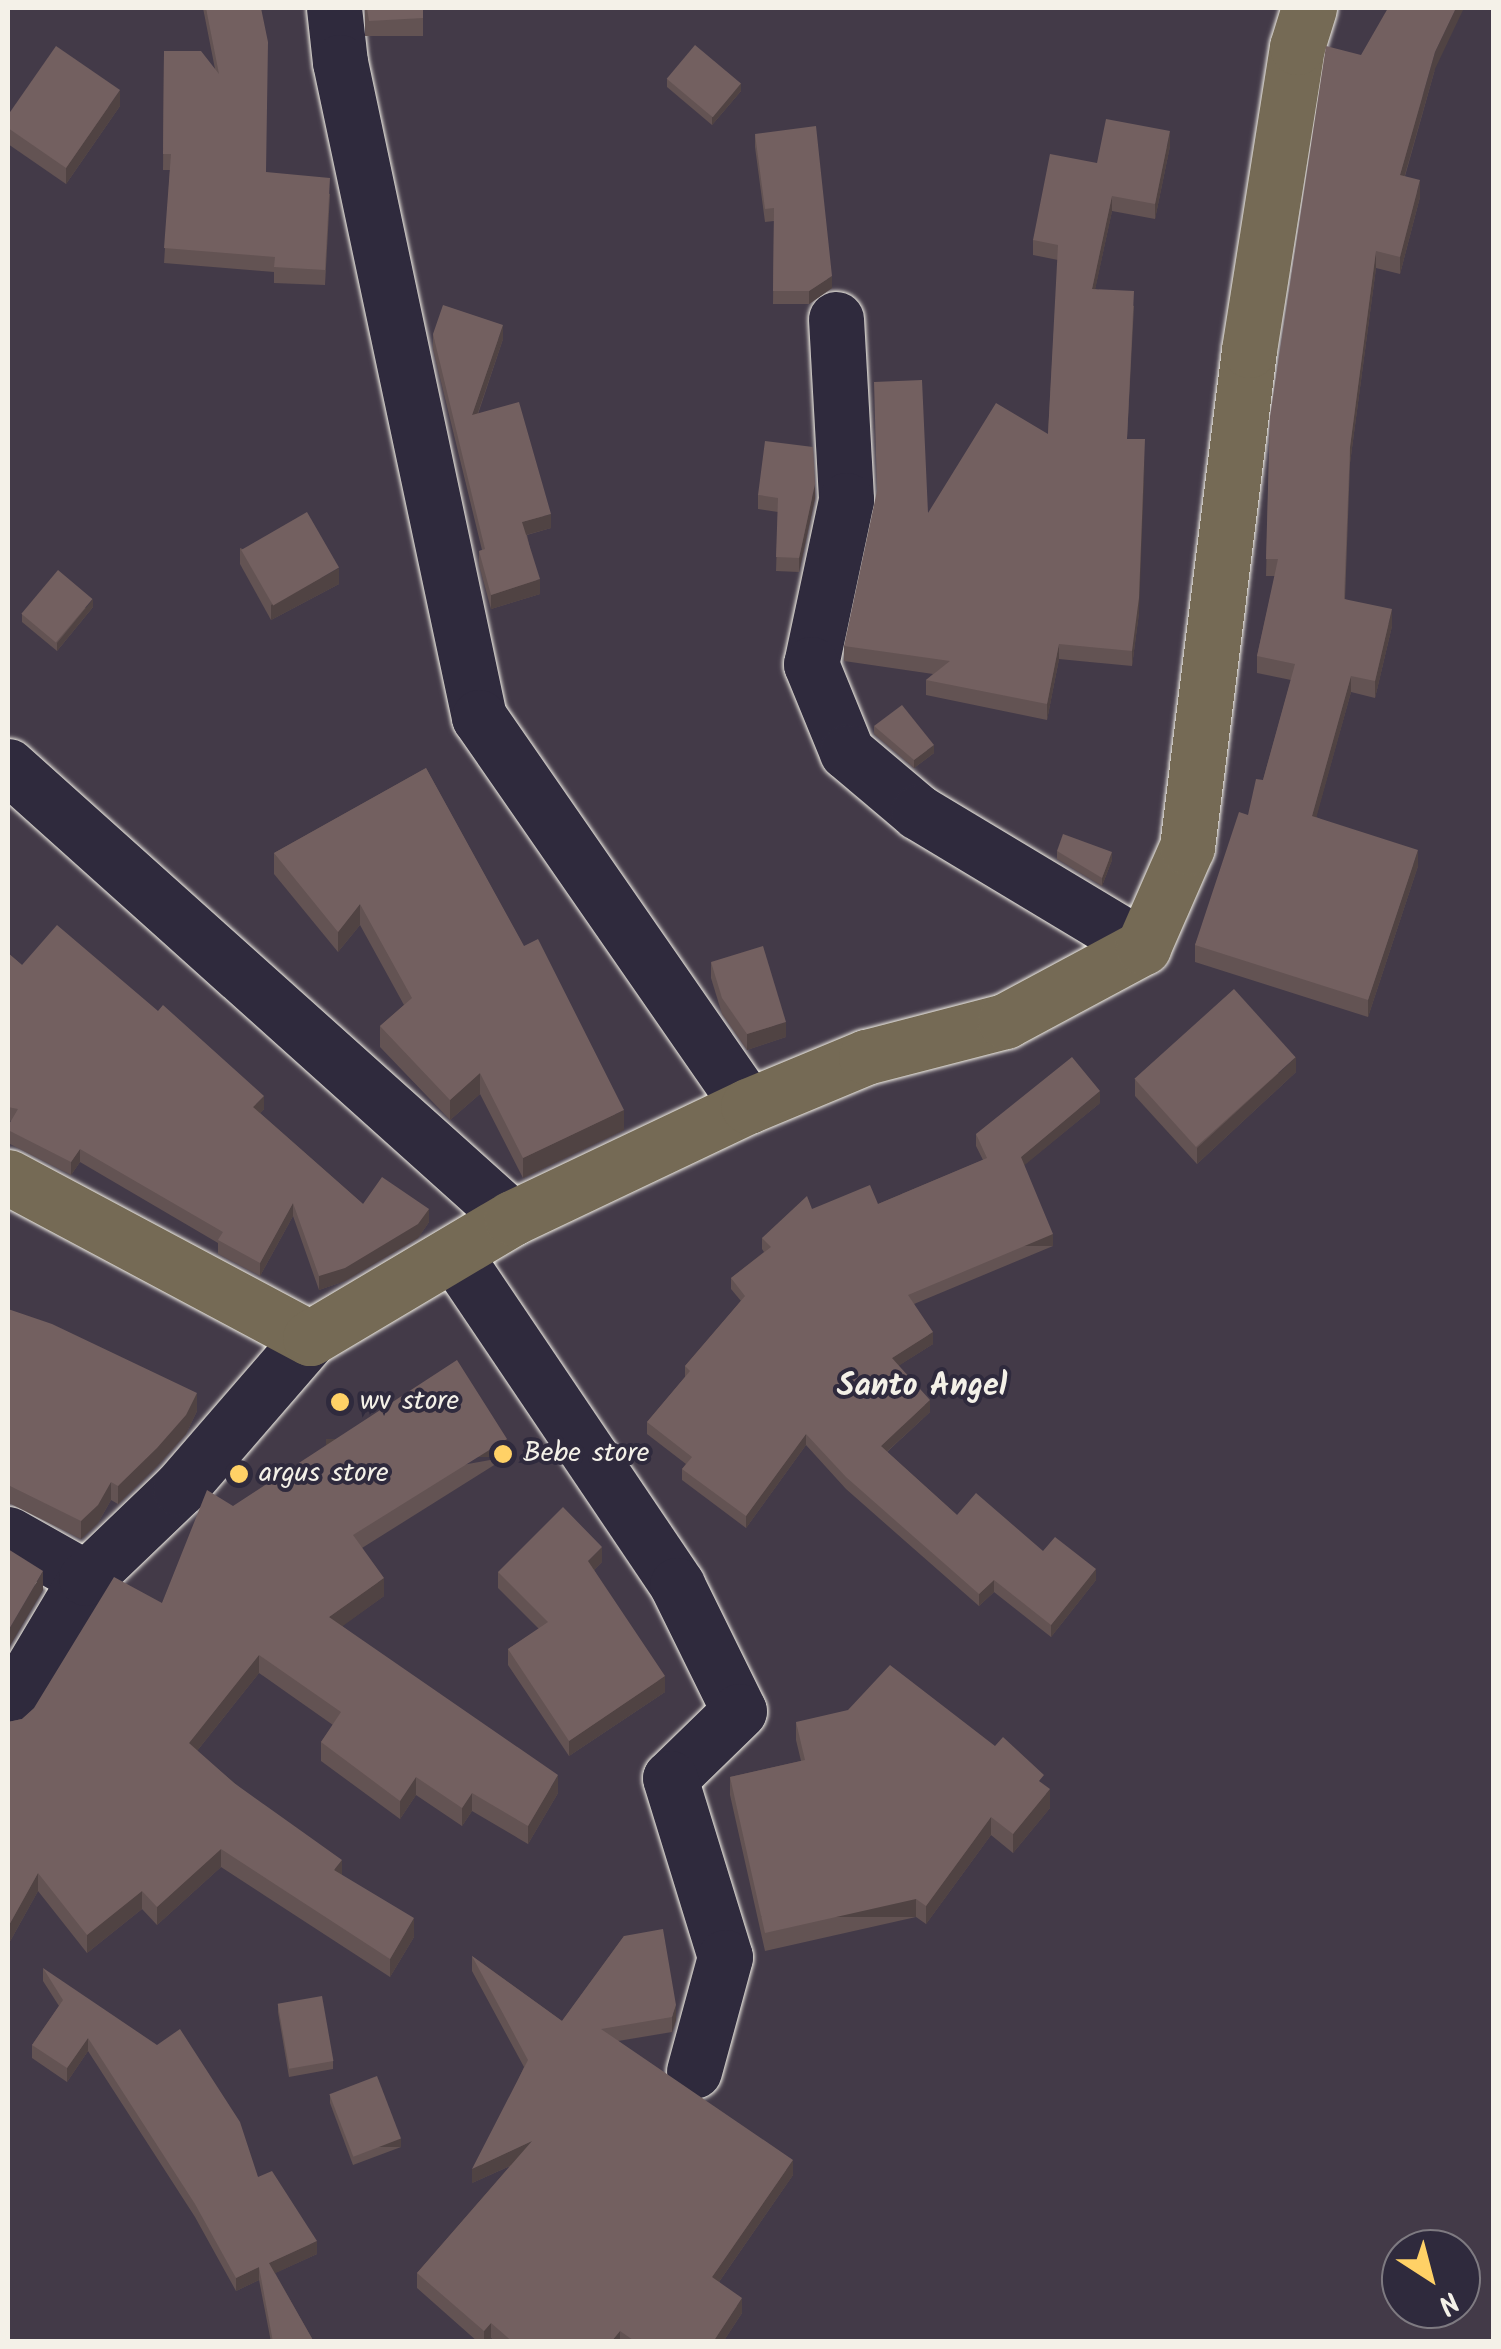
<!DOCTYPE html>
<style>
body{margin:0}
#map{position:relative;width:1501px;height:2349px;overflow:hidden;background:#433a48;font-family:Kalam,sans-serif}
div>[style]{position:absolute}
.roads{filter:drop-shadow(0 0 2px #f4f1e8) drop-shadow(0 0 2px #f4f1e8)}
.minor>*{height:55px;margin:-27.5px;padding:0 27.5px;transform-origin:27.5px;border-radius:27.5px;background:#2f2a3d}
.major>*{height:55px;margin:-27.5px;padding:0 27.5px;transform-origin:27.5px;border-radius:27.5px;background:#756a55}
.wall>*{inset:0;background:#635353;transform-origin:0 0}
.shaded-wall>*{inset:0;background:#504343;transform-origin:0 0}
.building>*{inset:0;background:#736060;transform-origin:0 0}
.dots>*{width:28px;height:28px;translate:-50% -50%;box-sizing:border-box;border:5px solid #2f2a3d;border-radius:50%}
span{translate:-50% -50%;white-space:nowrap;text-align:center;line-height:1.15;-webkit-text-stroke:8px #2f2a3d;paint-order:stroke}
.poi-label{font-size:28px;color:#f4f1e8}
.left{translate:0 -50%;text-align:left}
.quarter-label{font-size:32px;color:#f4f1e8;font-weight:700}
.frame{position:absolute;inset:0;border:10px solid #f4f1e8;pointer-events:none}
.north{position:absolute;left:1381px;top:2229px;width:100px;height:100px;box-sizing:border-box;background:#2f2a3d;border:2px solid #7e7a81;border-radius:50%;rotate:144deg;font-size:28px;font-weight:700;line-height:40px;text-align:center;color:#f4f1e8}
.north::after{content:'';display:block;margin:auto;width:35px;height:45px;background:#ffd166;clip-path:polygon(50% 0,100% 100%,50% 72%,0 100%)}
</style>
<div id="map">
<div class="roads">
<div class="minor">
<div style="left:334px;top:8px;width:54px;rotate:83.7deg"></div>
<div style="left:340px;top:62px;width:670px;rotate:78.02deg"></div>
<div style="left:479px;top:717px;width:473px;rotate:55.3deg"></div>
<div style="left:836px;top:319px;width:181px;rotate:86.8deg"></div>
<div style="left:846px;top:500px;width:168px;rotate:102deg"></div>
<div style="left:811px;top:664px;width:95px;rotate:67.8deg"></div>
<div style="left:847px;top:752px;width:93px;rotate:40.2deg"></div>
<div style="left:918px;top:812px;width:262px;rotate:31deg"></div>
<div style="left:8px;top:766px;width:677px;rotate:41.89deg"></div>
<div style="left:454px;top:1254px;width:399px;rotate:56deg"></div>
<div style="left:677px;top:1585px;width:140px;rotate:63.8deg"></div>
<div style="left:739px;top:1711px;width:96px;rotate:135.8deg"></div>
<div style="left:670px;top:1778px;width:187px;rotate:72.9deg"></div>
<div style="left:725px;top:1957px;width:118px;rotate:105.2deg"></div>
<div style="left:8px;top:1534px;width:90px;rotate:29.4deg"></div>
<div style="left:8px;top:1709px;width:152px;rotate:-59.2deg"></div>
<div style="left:86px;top:1578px;width:130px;rotate:-43.8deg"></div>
<div style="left:180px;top:1488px;width:198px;rotate:-49.1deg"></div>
</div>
<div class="major">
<div style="left:8px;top:1177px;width:342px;rotate:28.1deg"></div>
<div style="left:310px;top:1338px;width:235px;rotate:-30.7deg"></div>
<div style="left:512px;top:1218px;width:261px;rotate:-25.4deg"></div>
<div style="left:748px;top:1106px;width:128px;rotate:-22.6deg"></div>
<div style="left:866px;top:1057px;width:144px;rotate:-14.5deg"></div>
<div style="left:1005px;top:1021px;width:157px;rotate:-28.2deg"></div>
<div style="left:1143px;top:947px;width:109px;rotate:-66.3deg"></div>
<div style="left:1187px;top:847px;width:501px;rotate:-82.89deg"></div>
<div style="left:1249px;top:350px;width:307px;rotate:-81deg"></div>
<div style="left:1297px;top:47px;width:41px;rotate:-72.9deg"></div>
</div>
</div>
<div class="wall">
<div style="clip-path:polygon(203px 8px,261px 8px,266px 172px,330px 194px,325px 285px,274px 283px,274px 272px,164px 263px,170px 170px,163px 170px,164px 51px,215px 69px)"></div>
<div style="left:365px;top:8px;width:58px;height:28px"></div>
<div style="clip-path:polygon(1435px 69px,1405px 176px,1420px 197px,1400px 274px,1376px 268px,1350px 463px,1345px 599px,1392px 626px,1375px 698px,1351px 692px,1316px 817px,1418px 866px,1368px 1017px,1195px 962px,1195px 945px,1263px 780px,1291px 680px,1257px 673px,1257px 656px,1275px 576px,1266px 576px,1270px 417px)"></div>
<div style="clip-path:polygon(667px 79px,741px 91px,712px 125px,667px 87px)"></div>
<div style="clip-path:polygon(120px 106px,66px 184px,8px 144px,8px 115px)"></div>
<div style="clip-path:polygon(755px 134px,832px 288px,809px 304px,773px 304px,774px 221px,765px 222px,755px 147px)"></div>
<div style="clip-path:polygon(1170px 146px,1155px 219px,1112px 211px,1095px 289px,1134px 306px,1127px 439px,1139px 613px,1132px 666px,1059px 659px,1047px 720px,926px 695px,926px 680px,933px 674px,844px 661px,844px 646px,928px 513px,1048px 434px,1058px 260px,1033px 255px,1033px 240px,1097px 163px)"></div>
<div style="clip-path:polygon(433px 334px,503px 339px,478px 414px,551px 528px,527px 535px,540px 594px,491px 609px,479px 565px,479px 551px,482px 550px,433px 349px)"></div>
<div style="clip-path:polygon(758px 495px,815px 498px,799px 572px,776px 571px,778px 512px,758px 509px)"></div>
<div style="clip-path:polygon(240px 548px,339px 584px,271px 620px,240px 564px)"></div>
<div style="clip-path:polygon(93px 607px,57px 651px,22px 622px,22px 614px)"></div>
<div style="clip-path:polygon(874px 726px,934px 753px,914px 768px,874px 734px)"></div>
<div style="clip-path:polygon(426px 768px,624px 1130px,523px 1178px,480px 1094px,450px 1120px,380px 1047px,380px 1026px,404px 1005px,360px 925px,338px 952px,274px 874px,274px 853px)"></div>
<div style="clip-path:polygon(1057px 851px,1112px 860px,1102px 886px,1057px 859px)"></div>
<div style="clip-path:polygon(8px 953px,22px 965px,264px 1109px,260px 1113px,363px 1204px,429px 1222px,418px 1238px,345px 1281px,319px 1290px,293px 1216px,260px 1276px,218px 1254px,218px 1243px,80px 1162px,71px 1175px,8px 1143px,8px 1126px,11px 1121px,8px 1120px)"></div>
<div style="clip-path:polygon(711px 962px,786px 1037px,747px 1050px,722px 1014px,711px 978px)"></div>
<div style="clip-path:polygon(1296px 1072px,1197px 1164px,1135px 1096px,1135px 1080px)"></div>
<div style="clip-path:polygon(1100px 1103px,1024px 1165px,1053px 1246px,914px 1304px,933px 1344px,898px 1366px,930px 1412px,887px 1452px,957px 1515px,1043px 1551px,1096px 1580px,1051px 1637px,994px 1592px,979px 1606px,846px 1489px,806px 1445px,746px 1528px,682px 1480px,682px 1469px,686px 1464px,647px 1434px,647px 1422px,685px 1377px,685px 1366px,741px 1301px,731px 1289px,731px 1278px,764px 1252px,762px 1249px,762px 1238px,812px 1209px,878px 1204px,983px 1160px,976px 1146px,976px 1134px)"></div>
<div style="clip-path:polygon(8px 1309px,197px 1411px,186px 1434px,157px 1466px,118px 1504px,111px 1500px,98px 1523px,81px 1539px,9px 1503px)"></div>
<div style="clip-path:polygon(507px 1457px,362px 1548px,384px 1596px,342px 1626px,558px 1793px,528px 1844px,472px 1811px,462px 1826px,416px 1795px,400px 1819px,321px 1761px,321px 1742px,333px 1725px,259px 1673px,197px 1751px,414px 1937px,390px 1977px,221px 1867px,157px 1925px,142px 1909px,87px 1953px,38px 1891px,8px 1945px,8px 1722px,22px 1719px,162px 1603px,233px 1506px)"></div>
<div style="clip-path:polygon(602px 1562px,594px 1570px,665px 1692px,569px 1756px,508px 1665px,508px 1649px,539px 1629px,498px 1588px,498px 1572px)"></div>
<div style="clip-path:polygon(796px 1722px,1044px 1785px,1050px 1808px,1013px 1853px,991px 1835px,926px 1924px,916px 1917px,765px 1951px,730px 1795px,730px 1777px,801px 1761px,796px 1740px)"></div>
<div style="clip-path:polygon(624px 1936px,676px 2020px,672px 2032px,618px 2041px,793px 2175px,719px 2282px,742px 2313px,723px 2342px,495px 2342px,491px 2338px,488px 2342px,478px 2342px,417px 2288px,417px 2273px,510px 2166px,472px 2183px,524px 2067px,472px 1971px,472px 1956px,562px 2021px)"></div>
<div style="clip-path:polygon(43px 1968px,258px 2177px,317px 2254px,275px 2273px,314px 2342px,271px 2342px,259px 2280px,236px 2291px,195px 2217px,88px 2051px,67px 2082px,32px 2058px,32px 2045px,59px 2006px,43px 1981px)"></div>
<div style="clip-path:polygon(278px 2004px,333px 2061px,333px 2069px,289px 2077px,278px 2012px)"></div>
<div style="clip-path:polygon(330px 2095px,401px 2147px,353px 2165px,330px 2103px)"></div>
</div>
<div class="shaded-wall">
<div style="clip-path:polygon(1456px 8px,1464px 8px,1435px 69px,1400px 192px,1400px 175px,1435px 52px)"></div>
<div style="clip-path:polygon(741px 83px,741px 91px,712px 125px,712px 117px)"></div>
<div style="clip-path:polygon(120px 90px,120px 106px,66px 184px,66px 168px)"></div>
<div style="clip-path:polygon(1170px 131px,1170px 146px,1155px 219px,1155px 204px)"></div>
<div style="clip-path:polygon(1420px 180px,1420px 197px,1400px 274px,1400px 257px)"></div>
<div style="clip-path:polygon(1112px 196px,1112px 211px,1092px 304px,1092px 289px)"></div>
<div style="clip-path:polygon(1376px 251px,1376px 268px,1350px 463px,1350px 447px)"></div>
<div style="clip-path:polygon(832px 276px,832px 288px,809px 304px,809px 291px)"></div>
<div style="clip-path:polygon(503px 325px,503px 339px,472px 430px,472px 415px)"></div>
<div style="clip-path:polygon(1145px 455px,1139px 613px,1132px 666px,1132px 651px)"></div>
<div style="clip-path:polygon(815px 484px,815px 498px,799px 572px,799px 558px)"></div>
<div style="clip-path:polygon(551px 514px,551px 528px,522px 536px,522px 522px)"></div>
<div style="clip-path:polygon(339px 568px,339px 584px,271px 620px,271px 605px)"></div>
<div style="clip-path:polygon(540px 579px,540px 594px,491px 609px,491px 595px)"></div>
<div style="clip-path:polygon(93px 599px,93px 607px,57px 651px,57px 643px)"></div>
<div style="clip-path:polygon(1392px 609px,1392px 626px,1375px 698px,1375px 681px)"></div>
<div style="clip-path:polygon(1059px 644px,1059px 659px,1047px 720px,1047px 704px)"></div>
<div style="clip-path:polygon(1351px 676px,1351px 692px,1312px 833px,1312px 816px)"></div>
<div style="clip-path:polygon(934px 745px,934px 753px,914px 768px,914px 760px)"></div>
<div style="clip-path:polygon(1418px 850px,1418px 866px,1368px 1017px,1368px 1000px)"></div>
<div style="clip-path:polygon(1112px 852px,1112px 860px,1102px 886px,1102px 878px)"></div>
<div style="clip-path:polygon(360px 904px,360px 925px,338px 952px,338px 932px)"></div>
<div style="clip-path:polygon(786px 1022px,786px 1037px,747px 1050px,747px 1034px)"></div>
<div style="clip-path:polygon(1296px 1057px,1296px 1072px,1197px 1164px,1197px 1148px)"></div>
<div style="clip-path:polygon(480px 1073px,480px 1094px,450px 1120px,450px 1100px)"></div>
<div style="clip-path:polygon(1100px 1091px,1100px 1103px,1021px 1168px,1021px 1157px)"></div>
<div style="clip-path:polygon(264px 1096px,264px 1109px,253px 1120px,253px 1107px)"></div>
<div style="clip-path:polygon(624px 1110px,624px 1130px,523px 1178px,523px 1158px)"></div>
<div style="clip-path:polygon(80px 1149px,80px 1162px,71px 1175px,71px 1162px)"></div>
<div style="clip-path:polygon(293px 1203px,293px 1216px,260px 1276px,260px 1263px)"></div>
<div style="clip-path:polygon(429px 1209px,429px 1222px,418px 1238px,345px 1281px,319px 1290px,319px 1276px)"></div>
<div style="left:1053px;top:1234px;width:12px;height:157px;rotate:90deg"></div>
<div style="clip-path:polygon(933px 1332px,933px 1344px,892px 1370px,892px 1358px)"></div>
<div style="clip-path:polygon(197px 1393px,197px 1411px,186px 1434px,157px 1466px,118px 1504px,118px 1486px)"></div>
<div style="clip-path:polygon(930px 1400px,930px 1412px,881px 1457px,881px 1446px)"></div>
<div style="clip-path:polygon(806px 1434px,806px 1445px,746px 1528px,746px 1516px)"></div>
<div style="left:507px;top:1439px;width:18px;height:181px;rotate:90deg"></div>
<div style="clip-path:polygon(111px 1482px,111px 1500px,98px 1523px,81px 1539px,81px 1521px)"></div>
<div style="clip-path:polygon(602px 1547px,602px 1562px,588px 1576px,588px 1561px)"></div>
<div style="clip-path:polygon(1096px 1569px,1096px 1580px,1051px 1637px,1051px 1625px)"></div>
<div style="clip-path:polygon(43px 1571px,43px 1590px,8px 1649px,8px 1631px)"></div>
<div style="clip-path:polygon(384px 1578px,384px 1596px,329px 1636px,329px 1617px)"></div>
<div style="clip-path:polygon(994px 1580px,994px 1592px,979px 1606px,979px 1594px)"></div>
<div style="clip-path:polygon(259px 1655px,259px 1673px,189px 1761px,189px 1743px)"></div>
<div style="clip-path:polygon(665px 1676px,665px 1692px,569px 1756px,569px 1741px)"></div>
<div style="clip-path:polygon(558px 1775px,558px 1793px,528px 1844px,528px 1826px)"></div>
<div style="clip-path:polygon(416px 1777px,416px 1795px,400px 1819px,400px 1801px)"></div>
<div style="clip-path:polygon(1050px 1789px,1050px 1808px,1013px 1853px,1013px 1834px)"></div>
<div style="clip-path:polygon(472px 1793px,472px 1811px,462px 1826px,462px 1808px)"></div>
<div style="clip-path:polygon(991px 1817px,991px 1835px,926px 1924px,926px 1906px)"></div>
<div style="clip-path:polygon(221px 1849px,221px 1867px,157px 1925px,157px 1907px)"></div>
<div style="clip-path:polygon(342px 1860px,342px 1878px,334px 1870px)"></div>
<div style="clip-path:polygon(38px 1873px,38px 1891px,8px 1945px,8px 1927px)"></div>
<div style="clip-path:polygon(142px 1891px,142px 1909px,87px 1953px,87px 1935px)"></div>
<div style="left:916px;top:1899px;width:18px;height:155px;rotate:90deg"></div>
<div style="clip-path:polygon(414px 1918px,414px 1937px,390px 1977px,390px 1959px)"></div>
<div style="clip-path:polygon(676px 2005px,676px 2020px,672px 2032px,672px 2017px)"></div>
<div style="clip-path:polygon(88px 2038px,88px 2051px,67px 2082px,67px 2068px)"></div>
<div style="left:401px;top:2139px;width:8px;height:51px;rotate:90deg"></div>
<div style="clip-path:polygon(532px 2141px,532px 2156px,472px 2183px,472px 2169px)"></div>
<div style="clip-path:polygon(793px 2160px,793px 2175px,712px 2292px,712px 2277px)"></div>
<div style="clip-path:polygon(317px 2241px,317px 2254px,269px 2276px,269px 2263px)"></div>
<div style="clip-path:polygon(259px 2267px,259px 2280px,236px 2291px,236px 2278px)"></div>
<div style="clip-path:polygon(742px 2298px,742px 2313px,723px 2342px,713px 2342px)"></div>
<div style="clip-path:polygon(491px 2323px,491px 2338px,488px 2342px,484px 2342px,484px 2331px)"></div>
<div style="clip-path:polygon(620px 2331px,620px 2342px,611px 2342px)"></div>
</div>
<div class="building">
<div style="clip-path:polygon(206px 8px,261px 8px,268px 42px,266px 172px,330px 178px,325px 270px,274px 267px,275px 257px,164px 248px,171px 154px,163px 154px,164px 51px,201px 51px,219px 74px)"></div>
<div style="clip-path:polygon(367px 8px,423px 8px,423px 18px,369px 21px)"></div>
<div style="clip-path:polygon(1388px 8px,1456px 8px,1435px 52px,1400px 175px,1420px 180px,1400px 257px,1376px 251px,1350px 447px,1344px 599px,1392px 609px,1375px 681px,1351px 676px,1312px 816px,1418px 850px,1368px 1000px,1195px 945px,1239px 812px,1248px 815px,1256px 779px,1263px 780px,1295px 664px,1257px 656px,1278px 559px,1266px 559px,1270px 417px,1326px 46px,1361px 55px)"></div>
<div style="left:695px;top:45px;width:60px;height:44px;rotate:40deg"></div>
<div style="clip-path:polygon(56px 46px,120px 90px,66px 168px,8px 128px,8px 115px)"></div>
<div style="clip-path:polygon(1106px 119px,1170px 131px,1155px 204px,1112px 196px,1092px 289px,1134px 291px,1127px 439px,1145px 439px,1139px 598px,1132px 651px,1059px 644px,1047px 704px,926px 680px,950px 661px,844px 646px,877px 491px,874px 382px,922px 380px,928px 513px,996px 403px,1048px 434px,1058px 245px,1033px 240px,1050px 154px,1097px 163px)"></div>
<div style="clip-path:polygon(816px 126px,832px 276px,809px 291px,773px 291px,774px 208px,765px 209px,755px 134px)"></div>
<div style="clip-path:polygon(443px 305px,503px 325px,472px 415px,519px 402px,551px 514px,522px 522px,540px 579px,491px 595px,479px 551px,485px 549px,433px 334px)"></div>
<div style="clip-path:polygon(765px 441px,813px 447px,815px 484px,799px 558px,776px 557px,778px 498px,758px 495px)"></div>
<div style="left:307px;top:512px;width:64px;height:76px;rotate:60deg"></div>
<div style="left:58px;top:570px;width:45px;height:57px;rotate:40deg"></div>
<div style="clip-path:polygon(902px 705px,934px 745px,914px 760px,874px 726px)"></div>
<div style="clip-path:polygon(426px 768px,524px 946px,538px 939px,624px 1110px,523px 1158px,480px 1073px,450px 1100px,380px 1026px,412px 998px,360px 904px,338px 932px,274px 853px)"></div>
<div style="clip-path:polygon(1063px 834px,1112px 852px,1102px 878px,1057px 851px)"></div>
<div style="clip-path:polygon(57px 925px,158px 1011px,163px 1005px,264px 1096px,253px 1107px,363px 1204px,382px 1177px,429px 1209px,418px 1224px,345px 1268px,319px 1276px,293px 1203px,260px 1263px,218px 1240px,223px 1232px,80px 1149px,71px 1162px,8px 1130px,8px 1126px,18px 1109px,8px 1107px,8px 953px,22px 965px)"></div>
<div style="clip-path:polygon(763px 946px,786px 1022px,747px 1034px,722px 998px,711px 962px)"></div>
<div style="left:1234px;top:989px;width:92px;height:134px;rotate:48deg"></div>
<div style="clip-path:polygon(1072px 1057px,1100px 1091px,1021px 1157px,1053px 1234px,908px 1295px,933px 1332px,892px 1358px,930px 1400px,881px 1446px,957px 1515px,976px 1493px,1043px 1551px,1055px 1537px,1096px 1569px,1051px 1625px,994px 1580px,979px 1594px,846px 1477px,806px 1434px,746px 1516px,682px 1469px,692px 1457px,647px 1422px,690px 1371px,685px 1366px,745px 1296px,731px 1278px,771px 1247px,762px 1238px,807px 1196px,812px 1209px,870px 1185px,878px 1204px,987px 1158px,976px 1134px)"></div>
<div style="clip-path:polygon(8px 1309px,52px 1324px,197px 1393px,186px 1415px,157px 1448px,118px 1486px,111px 1482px,98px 1505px,81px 1521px,8px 1485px)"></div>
<div style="clip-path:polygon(457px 1360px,507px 1439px,353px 1535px,384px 1578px,329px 1617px,558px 1775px,528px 1826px,472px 1793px,462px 1808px,416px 1777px,400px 1801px,321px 1742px,341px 1712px,259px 1655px,189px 1743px,234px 1783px,342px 1860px,334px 1870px,414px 1918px,390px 1959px,221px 1849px,157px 1907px,142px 1891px,87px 1935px,38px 1873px,8px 1927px,8px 1722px,22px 1719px,34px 1708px,114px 1577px,162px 1603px,207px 1490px,233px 1506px)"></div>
<div style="clip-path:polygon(563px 1507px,602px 1547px,588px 1561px,665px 1676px,569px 1741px,508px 1649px,548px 1622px,498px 1572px)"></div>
<div style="clip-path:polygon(8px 1549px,43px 1571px,8px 1631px)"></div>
<div style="clip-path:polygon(890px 1665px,995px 1746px,1003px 1737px,1044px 1775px,1039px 1781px,1050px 1789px,1013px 1834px,991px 1817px,926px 1906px,916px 1899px,765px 1933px,730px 1777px,805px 1760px,796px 1722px,848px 1710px)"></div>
<div style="clip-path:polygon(663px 1929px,676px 2005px,672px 2017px,601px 2029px,793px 2160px,712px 2277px,742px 2298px,713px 2342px,636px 2342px,620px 2331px,611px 2342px,513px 2342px,491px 2323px,484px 2331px,417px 2273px,532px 2141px,472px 2169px,528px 2060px,472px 1956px,562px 2021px,624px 1936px)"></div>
<div style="clip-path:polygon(43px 1968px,157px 2045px,180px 2029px,240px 2122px,258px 2177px,272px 2171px,317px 2241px,269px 2263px,314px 2342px,273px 2342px,259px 2267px,236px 2278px,195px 2204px,88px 2038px,67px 2068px,32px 2045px,63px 2000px)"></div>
<div style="left:322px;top:1996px;width:66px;height:45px;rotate:80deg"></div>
<div style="left:377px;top:2076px;width:67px;height:51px;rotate:69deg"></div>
</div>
<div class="dots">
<div style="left:340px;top:1402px;background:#ffd166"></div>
<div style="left:503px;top:1454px;background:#ffd166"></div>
<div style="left:239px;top:1474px;background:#ffd166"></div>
</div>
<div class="poi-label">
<span class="left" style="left:360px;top:1402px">wv store</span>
<span class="left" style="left:523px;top:1454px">Bebe store</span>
<span class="left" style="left:259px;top:1474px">argus store</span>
</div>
<div class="quarter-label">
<span style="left:922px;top:1387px">Santo Angel</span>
</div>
<div class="frame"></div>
<div class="north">N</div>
</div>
